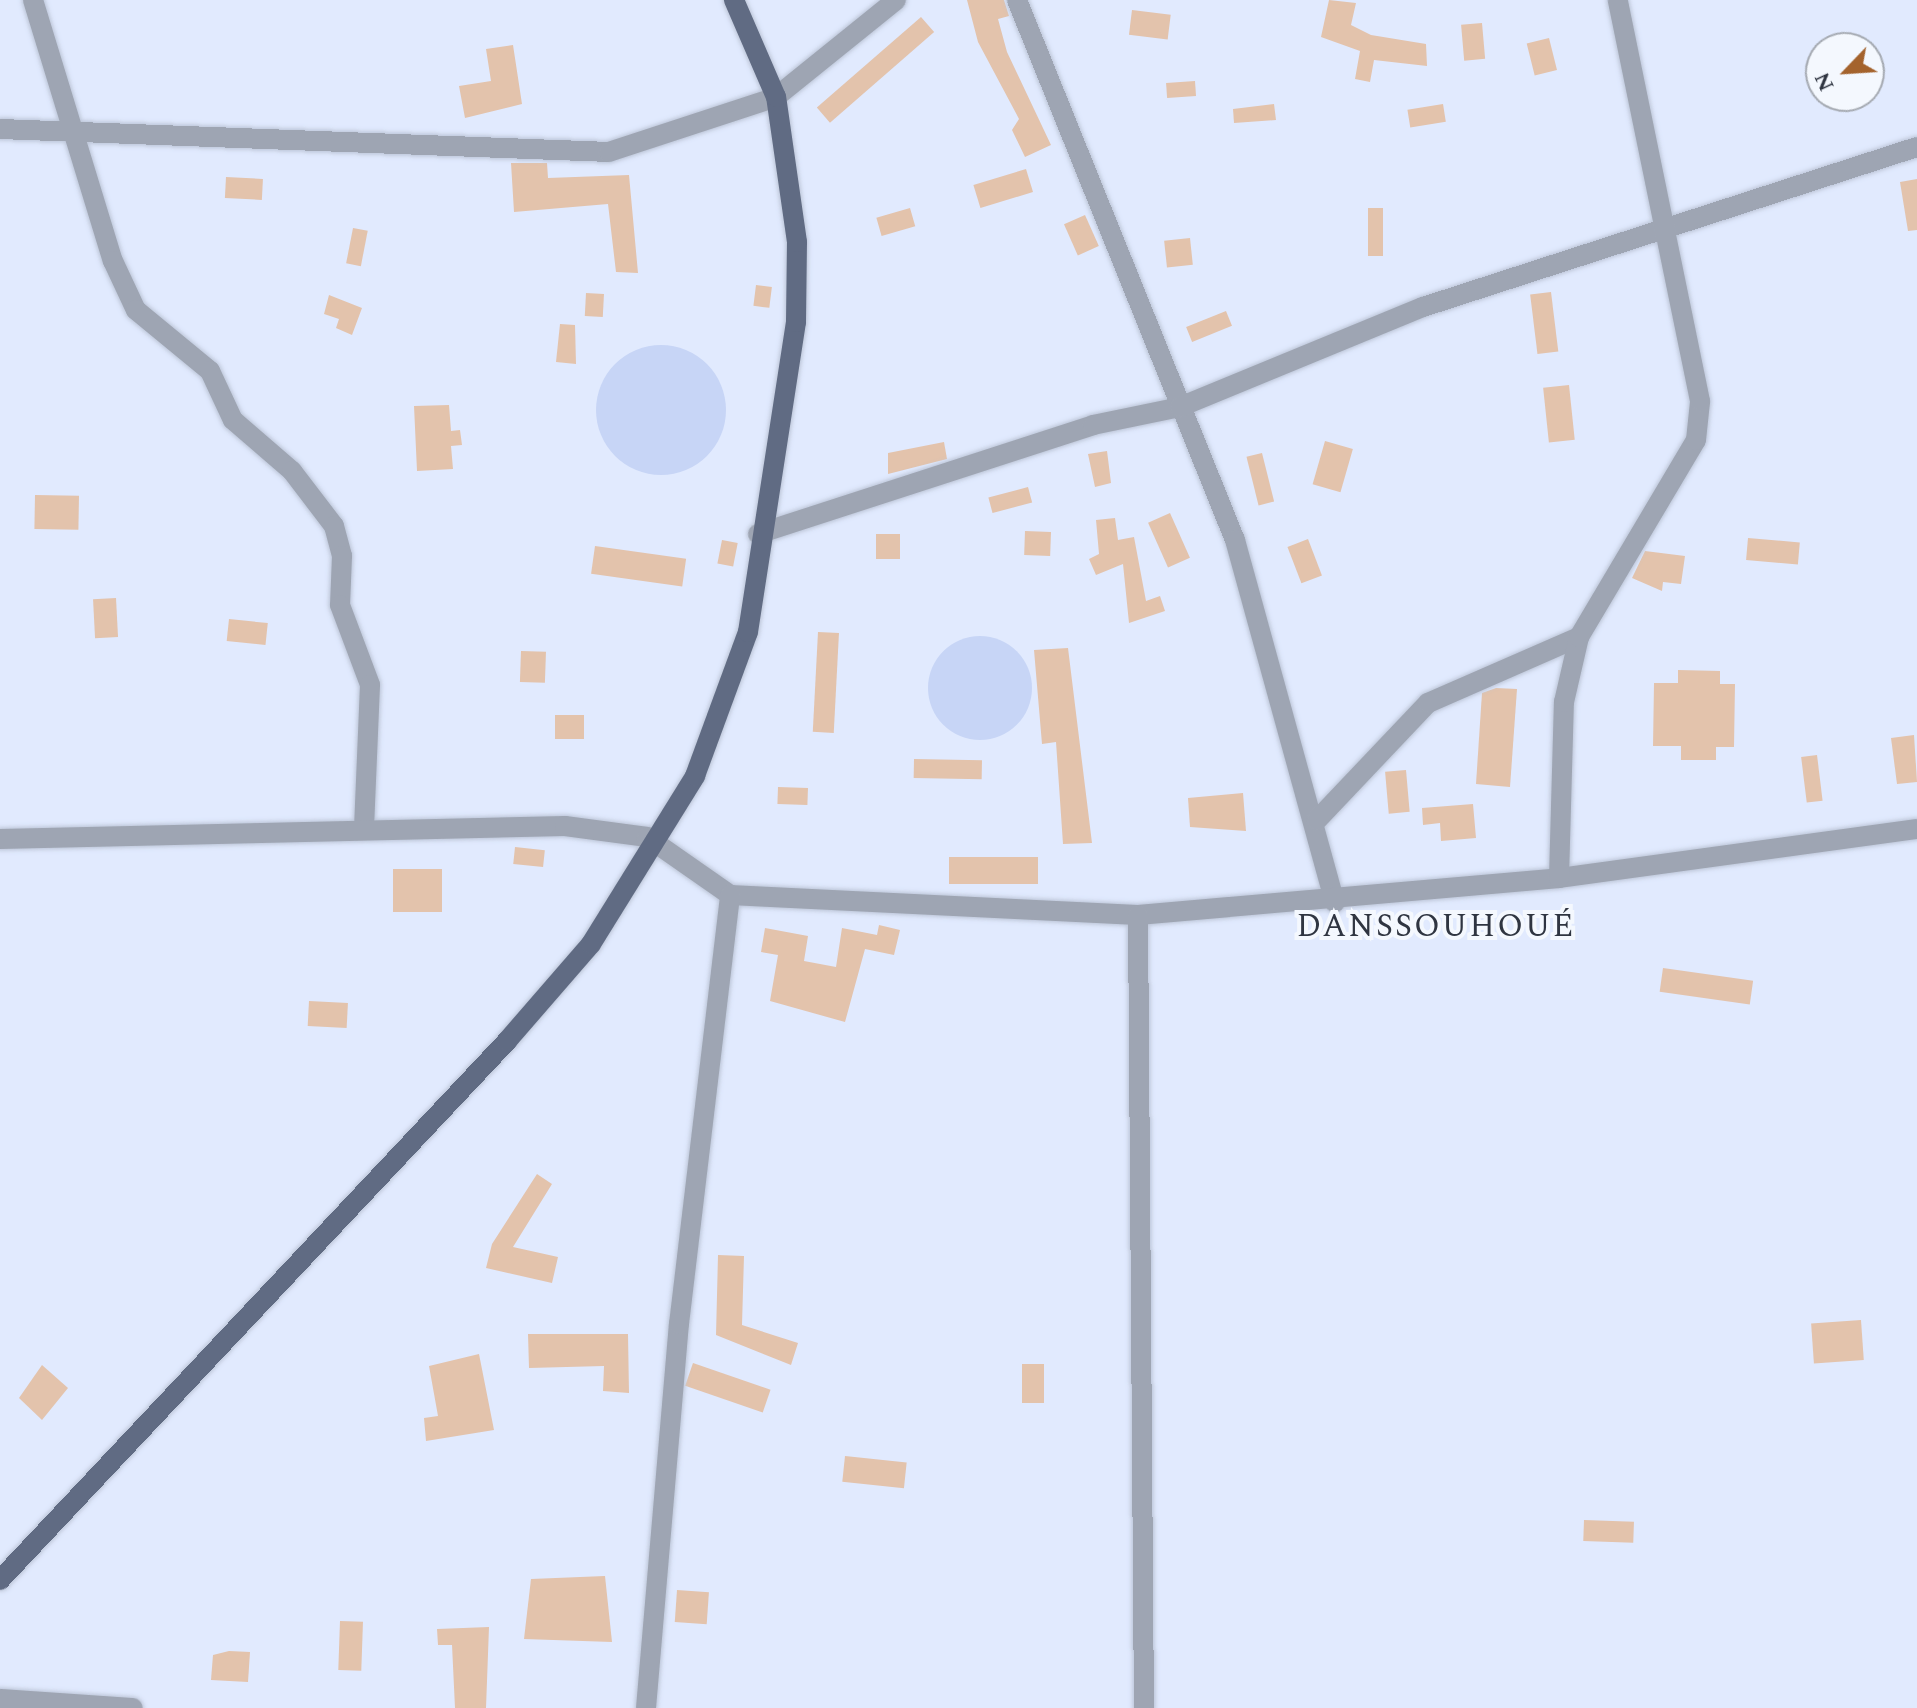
<!DOCTYPE html>
<meta charset="utf-8">
<style>
body{margin:0}
#map{position:relative;width:1917px;height:1708px;overflow:hidden;background:#e1eafe;font-family:Spectral,serif}
div>[style]{position:absolute}
.green>*{inset:0;background:#c7d5f6}
.round{border-radius:50%}
.building>*{inset:0;background:#e3c3ac;transform-origin:0 0}
.roads{filter:drop-shadow(0 0 2px #bdc6d8) drop-shadow(0 0 2px #bdc6d8)}
.minor>*{height:20px;margin:-10px;padding:0 10px;transform-origin:10px;border-radius:10px;background:#9ea5b3}
.major>*{height:20px;margin:-10px;padding:0 10px;transform-origin:10px;border-radius:10px;background:#606b83}
span{translate:-50% -50%;white-space:nowrap;text-align:center;line-height:1.15;-webkit-text-stroke:8px #f4f8fe;paint-order:stroke}
.quarter-label{font-size:32px;color:#2f3541;letter-spacing:2px}
.north{position:absolute;left:1805px;top:32px;width:80px;height:80px;box-sizing:border-box;background:#f4f8fe;border:2px solid #a5aab2;border-radius:50%;rotate:245deg;font-size:22px;font-weight:700;line-height:32px;text-align:center;color:#2f3541}
.north::after{content:'';display:block;margin:auto;width:28px;height:36px;background:#a4632d;clip-path:polygon(50% 0,100% 100%,50% 72%,0 100%)}
</style>
<div id="map">
<div class="green">
<div class="round" style="left:596px;top:345px;width:130px;height:130px"></div>
<div class="round" style="left:928px;top:636px;width:104px;height:104px"></div>
</div>
<div class="building">
<div style="clip-path:polygon(967px 0,1004px 0,1009px 16px,998px 19px,1007px 52px,1051px 145px,1025px 157px,1012px 130px,1019px 119px,978px 42px)"></div>
<div style="clip-path:polygon(1329px 0,1356px 3px,1351px 25px,1371px 35px,1426px 44px,1427px 66px,1374px 60px,1370px 82px,1355px 79px,1360px 51px,1321px 37px)"></div>
<div style="left:1132px;top:10px;width:39px;height:25px;rotate:7deg"></div>
<div style="left:921px;top:17px;width:20px;height:138px;rotate:49deg"></div>
<div style="left:1482px;top:23px;width:36px;height:21px;rotate:85deg"></div>
<div style="left:1549px;top:38px;width:33px;height:23px;rotate:76deg"></div>
<div style="clip-path:polygon(513px 45px,522px 104px,465px 118px,459px 86px,491px 81px,486px 49px)"></div>
<div style="left:1195px;top:81px;width:15px;height:29px;rotate:86deg"></div>
<div style="clip-path:polygon(1274px 104px,1276px 120px,1234px 123px,1233px 109px)"></div>
<div style="left:1443px;top:104px;width:18px;height:36px;rotate:81deg"></div>
<div style="clip-path:polygon(511px 163px,547px 163px,548px 178px,629px 175px,638px 273px,616px 272px,608px 204px,514px 212px)"></div>
<div style="left:1026px;top:169px;width:24px;height:55px;rotate:73deg"></div>
<div style="left:226px;top:177px;width:37px;height:21px;rotate:3deg"></div>
<div style="clip-path:polygon(1917px 179px,1917px 230px,1908px 231px,1900px 182px)"></div>
<div style="left:910px;top:208px;width:19px;height:35px;rotate:74deg"></div>
<div style="left:1368px;top:208px;width:15px;height:48px"></div>
<div style="left:1085px;top:215px;width:34px;height:23px;rotate:66deg"></div>
<div style="left:353px;top:228px;width:15px;height:36px;rotate:11deg"></div>
<div style="left:1190px;top:238px;width:27px;height:26px;rotate:84deg"></div>
<div style="left:756px;top:285px;width:16px;height:21px;rotate:7deg"></div>
<div style="left:1551px;top:292px;width:60px;height:21px;rotate:83deg"></div>
<div style="left:586px;top:293px;width:18px;height:23px;rotate:3deg"></div>
<div style="clip-path:polygon(329px 295px,362px 308px,352px 335px,336px 328px,339px 319px,324px 314px)"></div>
<div style="left:1226px;top:311px;width:16px;height:43px;rotate:68deg"></div>
<div style="clip-path:polygon(560px 324px,575px 325px,576px 364px,556px 362px)"></div>
<div style="left:1569px;top:385px;width:55px;height:26px;rotate:84deg"></div>
<div style="clip-path:polygon(449px 405px,451px 431px,460px 430px,462px 445px,451px 446px,453px 469px,417px 471px,414px 406px)"></div>
<div style="left:1325px;top:441px;width:29px;height:45px;rotate:16deg"></div>
<div style="clip-path:polygon(944px 442px,947px 459px,888px 474px,888px 453px)"></div>
<div style="clip-path:polygon(1107px 451px,1111px 483px,1095px 487px,1088px 454px)"></div>
<div style="left:1262px;top:453px;width:50px;height:16px;rotate:76deg"></div>
<div style="left:1028px;top:487px;width:16px;height:41px;rotate:75deg"></div>
<div style="left:35px;top:495px;width:44px;height:34px;rotate:1deg"></div>
<div style="left:1170px;top:513px;width:49px;height:24px;rotate:66deg"></div>
<div style="clip-path:polygon(1115px 518px,1118px 540px,1134px 537px,1146px 601px,1160px 596px,1165px 611px,1129px 623px,1123px 564px,1096px 575px,1089px 559px,1099px 554px,1096px 520px)"></div>
<div style="left:1025px;top:531px;width:26px;height:24px;rotate:2deg"></div>
<div style="left:876px;top:534px;width:24px;height:25px"></div>
<div style="left:1748px;top:538px;width:52px;height:22px;rotate:5deg"></div>
<div style="left:1308px;top:539px;width:39px;height:22px;rotate:69deg"></div>
<div style="left:722px;top:540px;width:16px;height:24px;rotate:11deg"></div>
<div style="left:595px;top:546px;width:92px;height:28px;rotate:8deg"></div>
<div style="clip-path:polygon(1645px 551px,1685px 556px,1681px 584px,1663px 582px,1662px 591px,1632px 578px)"></div>
<div style="left:116px;top:598px;width:39px;height:23px;rotate:87deg"></div>
<div style="left:229px;top:619px;width:39px;height:22px;rotate:6deg"></div>
<div style="left:818px;top:632px;width:21px;height:100px;rotate:3deg"></div>
<div style="clip-path:polygon(1068px 648px,1092px 843px,1063px 844px,1056px 742px,1042px 744px,1034px 650px)"></div>
<div style="left:521px;top:651px;width:25px;height:31px;rotate:2deg"></div>
<div style="clip-path:polygon(1678px 670px,1720px 671px,1720px 684px,1735px 684px,1734px 747px,1716px 747px,1716px 760px,1681px 760px,1681px 746px,1653px 746px,1654px 683px,1678px 683px)"></div>
<div style="clip-path:polygon(1496px 688px,1517px 689px,1510px 787px,1476px 784px,1482px 693px)"></div>
<div style="left:555px;top:715px;width:29px;height:24px"></div>
<div style="clip-path:polygon(1914px 735px,1917px 782px,1897px 784px,1891px 738px)"></div>
<div style="left:1817px;top:755px;width:46px;height:16px;rotate:83deg"></div>
<div style="left:914px;top:759px;width:68px;height:19px;rotate:1deg"></div>
<div style="left:1406px;top:770px;width:42px;height:21px;rotate:85deg"></div>
<div style="left:778px;top:787px;width:30px;height:17px;rotate:2deg"></div>
<div style="clip-path:polygon(1243px 793px,1246px 831px,1190px 827px,1188px 798px)"></div>
<div style="clip-path:polygon(1473px 804px,1476px 838px,1441px 841px,1440px 823px,1423px 825px,1422px 808px)"></div>
<div style="left:515px;top:847px;width:30px;height:17px;rotate:6deg"></div>
<div style="left:1038px;top:857px;width:27px;height:89px;rotate:90deg"></div>
<div style="left:393px;top:869px;width:49px;height:43px"></div>
<div style="clip-path:polygon(879px 925px,900px 930px,894px 955px,865px 949px,845px 1022px,770px 1001px,778px 955px,761px 952px,765px 928px,808px 936px,804px 961px,836px 967px,842px 928px,877px 935px)"></div>
<div style="left:1663px;top:968px;width:91px;height:24px;rotate:8deg"></div>
<div style="left:309px;top:1001px;width:39px;height:25px;rotate:3deg"></div>
<div style="clip-path:polygon(537px 1174px,552px 1184px,513px 1247px,558px 1257px,552px 1283px,486px 1268px,492px 1244px)"></div>
<div style="clip-path:polygon(718px 1255px,744px 1256px,742px 1325px,798px 1343px,791px 1365px,716px 1335px)"></div>
<div style="left:1861px;top:1320px;width:40px;height:50px;rotate:86deg"></div>
<div style="clip-path:polygon(528px 1334px,628px 1334px,629px 1393px,603px 1391px,604px 1366px,529px 1368px)"></div>
<div style="clip-path:polygon(479px 1354px,494px 1430px,426px 1441px,424px 1418px,438px 1416px,429px 1366px)"></div>
<div style="left:693px;top:1363px;width:82px;height:24px;rotate:19deg"></div>
<div style="left:1022px;top:1364px;width:22px;height:39px"></div>
<div style="clip-path:polygon(42px 1365px,68px 1388px,42px 1420px,19px 1398px)"></div>
<div style="left:845px;top:1456px;width:62px;height:26px;rotate:6deg"></div>
<div style="left:1584px;top:1520px;width:50px;height:21px;rotate:2deg"></div>
<div style="clip-path:polygon(605px 1576px,612px 1642px,524px 1639px,531px 1579px)"></div>
<div style="left:677px;top:1590px;width:32px;height:32px;rotate:4deg"></div>
<div style="left:340px;top:1621px;width:23px;height:49px;rotate:2deg"></div>
<div style="clip-path:polygon(489px 1627px,486px 1708px,455px 1708px,452px 1645px,438px 1645px,437px 1629px)"></div>
<div style="clip-path:polygon(229px 1651px,250px 1652px,248px 1682px,211px 1680px,213px 1655px)"></div>
</div>
<div class="roads">
<div class="minor">
<div style="left:33px;top:0;width:273px;rotate:73deg"></div>
<div style="left:113px;top:261px;width:54px;rotate:64.9deg"></div>
<div style="left:136px;top:310px;width:96px;rotate:39.5deg"></div>
<div style="left:210px;top:371px;width:54px;rotate:64.9deg"></div>
<div style="left:233px;top:420px;width:78px;rotate:40.8deg"></div>
<div style="left:292px;top:471px;width:69px;rotate:52.6deg"></div>
<div style="left:334px;top:526px;width:31px;rotate:75deg"></div>
<div style="left:342px;top:556px;width:49px;rotate:92.3deg"></div>
<div style="left:340px;top:605px;width:85px;rotate:69.4deg"></div>
<div style="left:370px;top:685px;width:142px;rotate:92.4deg"></div>
<div style="left:1017px;top:0;width:582px;rotate:68.02deg"></div>
<div style="left:1235px;top:540px;width:376px;rotate:74.6deg"></div>
<div style="left:0;top:129px;width:609px;rotate:2.16deg"></div>
<div style="left:609px;top:152px;width:176px;rotate:-18.2deg"></div>
<div style="left:776px;top:97px;width:154px;rotate:-38.9deg"></div>
<div style="left:758px;top:534px;width:352px;rotate:-18deg"></div>
<div style="left:1093px;top:425px;width:89px;rotate:-11.7deg"></div>
<div style="left:1180px;top:407px;width:263px;rotate:-22.4deg"></div>
<div style="left:1423px;top:307px;width:519px;rotate:-17.95deg"></div>
<div style="left:1317px;top:820px;width:161px;rotate:-46.5deg"></div>
<div style="left:1428px;top:703px;width:165px;rotate:-23.6deg"></div>
<div style="left:0;top:839px;width:565px;rotate:-1.32deg"></div>
<div style="left:565px;top:826px;width:83px;rotate:7.6deg"></div>
<div style="left:647px;top:837px;width:101px;rotate:34.9deg"></div>
<div style="left:730px;top:895px;width:408px;rotate:2.8deg"></div>
<div style="left:1138px;top:915px;width:423px;rotate:-5deg"></div>
<div style="left:1559px;top:878px;width:361px;rotate:-7.8deg"></div>
<div style="left:1559px;top:878px;width:176px;rotate:-88.4deg"></div>
<div style="left:1564px;top:702px;width:67px;rotate:-77deg"></div>
<div style="left:1579px;top:637px;width:229px;rotate:-59.3deg"></div>
<div style="left:1696px;top:440px;width:39px;rotate:-84deg"></div>
<div style="left:1700px;top:401px;width:409px;rotate:-101.6deg"></div>
<div style="left:1138px;top:915px;width:793px;rotate:89.57deg"></div>
<div style="left:0;top:1699px;width:133px;rotate:3.9deg"></div>
<div style="left:646px;top:1708px;width:385px;rotate:-85.1deg"></div>
<div style="left:679px;top:1324px;width:432px;rotate:-83.2deg"></div>
</div>
<div class="major">
<div style="left:0;top:1580px;width:740px;rotate:-46.75deg"></div>
<div style="left:507px;top:1041px;width:128px;rotate:-49.1deg"></div>
<div style="left:591px;top:944px;width:198px;rotate:-58.2deg"></div>
<div style="left:695px;top:776px;width:153px;rotate:-69.8deg"></div>
<div style="left:748px;top:632px;width:314px;rotate:-81.2deg"></div>
<div style="left:796px;top:322px;width:80px;rotate:-89.3deg"></div>
<div style="left:797px;top:242px;width:147px;rotate:-98.2deg"></div>
<div style="left:776px;top:97px;width:106px;rotate:-113.4deg"></div>
</div>
</div>
<div class="quarter-label">
<span style="left:1436px;top:927px">DANSSOUHOUÉ</span>
</div>
<div class="north">N</div>
</div>
